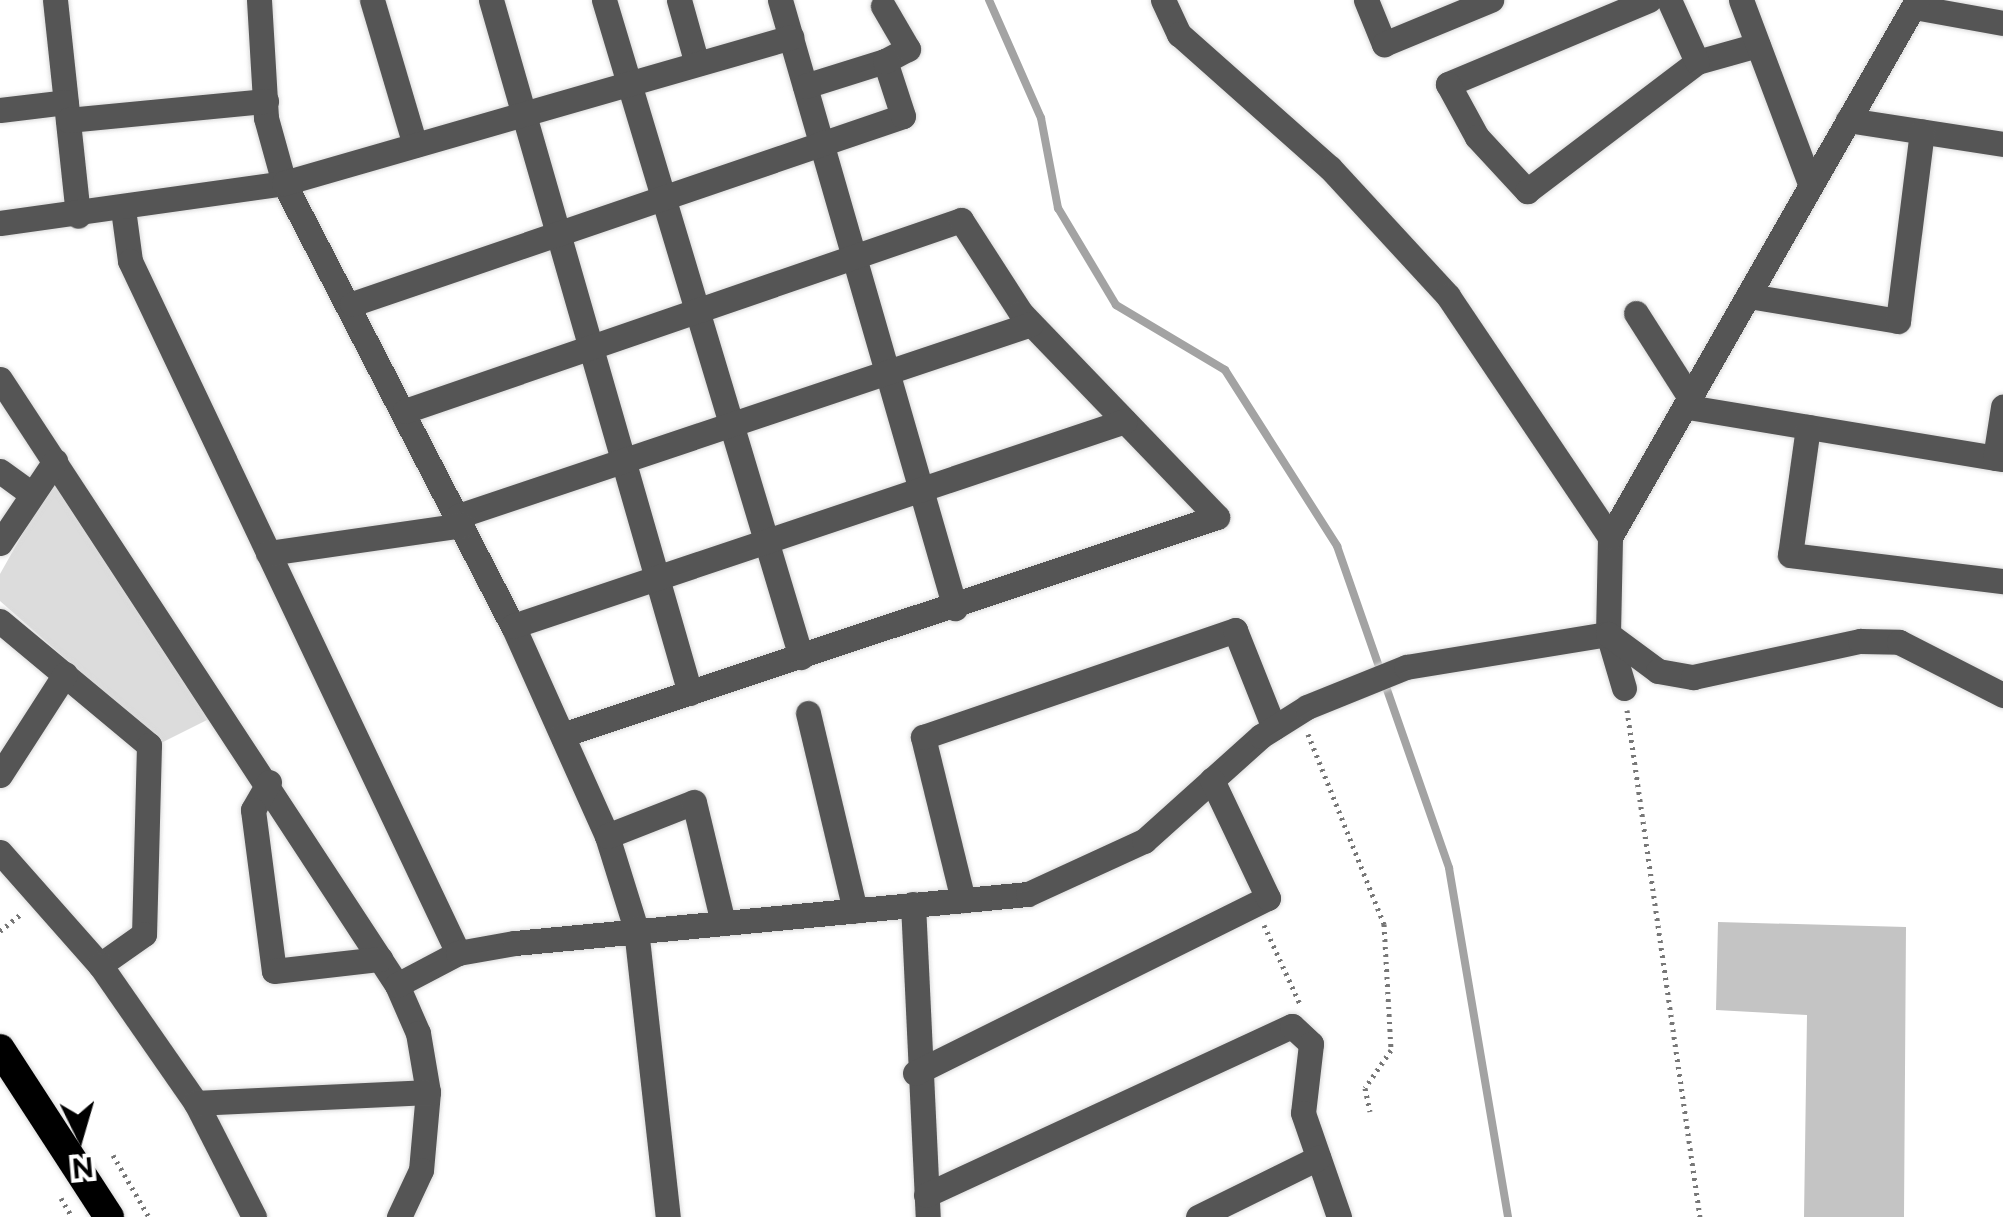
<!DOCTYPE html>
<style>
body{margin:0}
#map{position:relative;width:2003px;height:1217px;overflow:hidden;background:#fff;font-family:Raleway,sans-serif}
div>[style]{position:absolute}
.green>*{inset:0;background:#dcdcdc}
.stream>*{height:8px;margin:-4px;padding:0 4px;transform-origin:4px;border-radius:4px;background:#a3a3a3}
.building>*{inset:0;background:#c4c4c4}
.path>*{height:5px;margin-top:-2.5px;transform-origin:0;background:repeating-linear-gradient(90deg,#777 0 2.5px,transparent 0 7.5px)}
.roads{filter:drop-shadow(0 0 2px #dbdbdb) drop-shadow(0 0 2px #dbdbdb)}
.minor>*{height:25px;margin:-12.5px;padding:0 12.5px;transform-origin:12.5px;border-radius:12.5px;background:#555}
.highway>*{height:30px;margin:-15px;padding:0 15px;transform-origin:15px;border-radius:15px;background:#000}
span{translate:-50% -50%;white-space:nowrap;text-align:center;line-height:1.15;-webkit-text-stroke:8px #fff;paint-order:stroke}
.north{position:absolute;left:30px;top:1087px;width:100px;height:100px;-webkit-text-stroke:8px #fff;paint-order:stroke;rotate:175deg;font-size:28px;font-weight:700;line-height:40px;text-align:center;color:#000}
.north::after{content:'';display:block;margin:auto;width:35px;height:45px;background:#000;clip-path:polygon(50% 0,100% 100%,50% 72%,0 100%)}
</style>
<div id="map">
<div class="green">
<div style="clip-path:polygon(53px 480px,213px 717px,161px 743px,0 601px,0 574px)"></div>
</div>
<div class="stream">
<div style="left:989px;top:0;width:129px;rotate:66.2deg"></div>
<div style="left:1041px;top:118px;width:92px;rotate:79.3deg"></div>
<div style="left:1058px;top:208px;width:113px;rotate:59.1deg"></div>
<div style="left:1116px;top:305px;width:127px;rotate:30.8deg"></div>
<div style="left:1225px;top:370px;width:209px;rotate:57.5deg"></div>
<div style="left:1337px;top:546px;width:341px;rotate:70.8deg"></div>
<div style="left:1449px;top:868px;width:354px;rotate:80.4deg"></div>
</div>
<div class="building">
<div style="clip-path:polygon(1718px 922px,1906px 927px,1904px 1217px,1804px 1217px,1807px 1015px,1716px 1010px)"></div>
</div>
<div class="path">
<div style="left:1627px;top:710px;width:512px;rotate:81.81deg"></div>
<div style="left:1308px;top:734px;width:205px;rotate:68.2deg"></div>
<div style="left:1384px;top:924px;width:126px;rotate:86.8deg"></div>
<div style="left:1391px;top:1050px;width:46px;rotate:124.4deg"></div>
<div style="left:1365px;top:1088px;width:24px;rotate:78deg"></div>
<div style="left:1264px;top:925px;width:87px;rotate:65.5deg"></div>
<div style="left:0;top:931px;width:27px;rotate:-39deg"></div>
<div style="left:113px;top:1155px;width:72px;rotate:59.9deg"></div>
<div style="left:61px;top:1198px;width:22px;rotate:60deg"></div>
</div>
<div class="roads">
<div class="minor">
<div style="left:55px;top:0;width:217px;rotate:83.9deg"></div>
<div style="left:259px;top:0;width:118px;rotate:86.6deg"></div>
<div style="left:266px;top:118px;width:67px;rotate:74.5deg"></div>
<div style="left:284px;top:183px;width:499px;rotate:62.7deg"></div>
<div style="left:513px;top:626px;width:230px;rotate:65.9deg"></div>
<div style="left:607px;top:836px;width:97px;rotate:72.7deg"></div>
<div style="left:636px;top:929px;width:290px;rotate:83.7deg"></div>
<div style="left:372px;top:0;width:151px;rotate:73.5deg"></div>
<div style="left:491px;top:0;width:721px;rotate:73.98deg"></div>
<div style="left:604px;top:0;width:686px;rotate:73.31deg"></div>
<div style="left:679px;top:0;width:66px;rotate:74.3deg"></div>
<div style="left:780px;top:0;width:633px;rotate:73.94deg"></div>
<div style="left:1163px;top:0;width:38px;rotate:65deg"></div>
<div style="left:1179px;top:34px;width:202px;rotate:41.6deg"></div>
<div style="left:1330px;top:168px;width:174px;rotate:47.3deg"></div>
<div style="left:1448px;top:296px;width:290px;rotate:56.1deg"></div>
<div style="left:1366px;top:0;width:48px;rotate:67.8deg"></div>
<div style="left:1384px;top:44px;width:116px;rotate:-22.4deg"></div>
<div style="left:1649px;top:0;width:218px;rotate:157.3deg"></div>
<div style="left:1448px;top:84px;width:60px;rotate:61.3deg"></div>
<div style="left:1477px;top:137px;width:74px;rotate:47.2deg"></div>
<div style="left:1527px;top:191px;width:213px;rotate:-37.2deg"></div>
<div style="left:1697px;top:62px;width:63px;rotate:-15.6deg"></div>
<div style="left:1669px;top:0;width:68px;rotate:65.7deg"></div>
<div style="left:1741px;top:0;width:197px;rotate:69.4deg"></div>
<div style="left:1914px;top:7px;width:90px;rotate:10.2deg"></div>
<div style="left:805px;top:86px;width:84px;rotate:-17.4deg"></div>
<div style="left:0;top:110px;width:66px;rotate:-6.9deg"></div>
<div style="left:68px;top:120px;width:199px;rotate:-5.5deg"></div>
<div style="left:1848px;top:120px;width:157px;rotate:8.8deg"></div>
<div style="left:123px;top:209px;width:52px;rotate:82.3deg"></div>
<div style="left:130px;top:261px;width:766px;rotate:64.64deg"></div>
<div style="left:0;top:223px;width:287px;rotate:-8deg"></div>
<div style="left:284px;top:183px;width:528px;rotate:-16.06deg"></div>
<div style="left:1749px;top:296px;width:151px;rotate:9.5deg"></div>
<div style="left:1898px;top:321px;width:191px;rotate:-82.8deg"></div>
<div style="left:352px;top:304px;width:582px;rotate:-18.84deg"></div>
<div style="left:903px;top:116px;width:58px;rotate:-108.1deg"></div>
<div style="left:885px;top:61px;width:26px;rotate:-28deg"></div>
<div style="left:908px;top:49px;width:50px;rotate:-120.2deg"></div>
<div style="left:1636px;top:313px;width:104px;rotate:57.5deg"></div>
<div style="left:0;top:379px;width:724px;rotate:56.77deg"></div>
<div style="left:397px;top:985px;width:52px;rotate:66.4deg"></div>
<div style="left:418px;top:1033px;width:60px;rotate:80.4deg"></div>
<div style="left:428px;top:1092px;width:78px;rotate:95.1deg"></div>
<div style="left:421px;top:1170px;width:52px;rotate:115.1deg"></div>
<div style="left:1688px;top:407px;width:319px;rotate:9.4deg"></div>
<div style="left:405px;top:411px;width:588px;rotate:-18.96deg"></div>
<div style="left:961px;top:220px;width:111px;rotate:57.2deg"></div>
<div style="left:1021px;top:313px;width:283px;rotate:46.1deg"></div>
<div style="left:1217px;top:517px;width:690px;rotate:161.59deg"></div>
<div style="left:1808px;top:427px;width:129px;rotate:98deg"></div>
<div style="left:1790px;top:555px;width:215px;rotate:7deg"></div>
<div style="left:1995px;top:458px;width:52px;rotate:-81.1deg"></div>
<div style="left:0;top:471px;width:39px;rotate:36deg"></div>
<div style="left:458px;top:516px;width:604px;rotate:-18.52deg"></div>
<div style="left:0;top:543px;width:99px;rotate:-56.1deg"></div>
<div style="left:268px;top:553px;width:196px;rotate:-8.2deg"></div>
<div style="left:0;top:621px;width:194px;rotate:39.8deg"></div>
<div style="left:149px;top:745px;width:189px;rotate:91.5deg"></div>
<div style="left:144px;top:934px;width:54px;rotate:144.8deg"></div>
<div style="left:513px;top:626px;width:645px;rotate:-18.52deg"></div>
<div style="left:1624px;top:688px;width:56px;rotate:-106.5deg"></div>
<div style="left:1608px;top:634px;width:97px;rotate:-88.8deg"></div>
<div style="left:1610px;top:537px;width:619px;rotate:-60.24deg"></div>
<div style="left:808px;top:713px;width:203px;rotate:76.6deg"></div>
<div style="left:0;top:775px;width:120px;rotate:-57.2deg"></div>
<div style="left:269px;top:782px;width:32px;rotate:120deg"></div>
<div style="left:253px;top:810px;width:162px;rotate:82.6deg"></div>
<div style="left:274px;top:971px;width:107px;rotate:-6.5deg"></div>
<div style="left:607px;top:836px;width:93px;rotate:-21.3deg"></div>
<div style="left:694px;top:802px;width:124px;rotate:76.5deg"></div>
<div style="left:0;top:852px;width:151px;rotate:48.5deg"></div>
<div style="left:100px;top:965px;width:168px;rotate:55.2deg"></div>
<div style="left:196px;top:1103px;width:128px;rotate:63deg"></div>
<div style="left:963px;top:900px;width:168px;rotate:-103.8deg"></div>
<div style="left:923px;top:737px;width:330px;rotate:-18.9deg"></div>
<div style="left:1235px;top:630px;width:105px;rotate:68.3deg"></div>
<div style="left:913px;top:904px;width:313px;rotate:87.3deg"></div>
<div style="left:397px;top:985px;width:69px;rotate:-27.7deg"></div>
<div style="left:458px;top:953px;width:58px;rotate:-10deg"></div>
<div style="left:515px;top:943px;width:515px;rotate:-5.46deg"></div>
<div style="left:1028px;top:894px;width:128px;rotate:-24.6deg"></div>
<div style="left:1144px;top:841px;width:157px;rotate:-41.9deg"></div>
<div style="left:1261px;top:736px;width:54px;rotate:-32.2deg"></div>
<div style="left:1307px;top:707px;width:107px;rotate:-22deg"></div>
<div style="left:1406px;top:667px;width:205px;rotate:-9.3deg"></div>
<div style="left:1608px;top:634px;width:62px;rotate:36.5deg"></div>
<div style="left:1658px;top:671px;width:36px;rotate:10deg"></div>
<div style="left:1693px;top:677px;width:171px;rotate:-12.2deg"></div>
<div style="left:1860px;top:641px;width:39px;rotate:1deg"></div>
<div style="left:1899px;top:642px;width:117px;rotate:27deg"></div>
<div style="left:915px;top:1073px;width:394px;rotate:-26.4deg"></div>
<div style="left:1268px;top:898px;width:131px;rotate:-115.4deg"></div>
<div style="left:196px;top:1103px;width:232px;rotate:-2.7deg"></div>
<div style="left:926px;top:1195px;width:403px;rotate:-24.8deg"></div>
<div style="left:1292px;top:1026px;width:26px;rotate:43deg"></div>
<div style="left:1311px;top:1044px;width:69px;rotate:96.6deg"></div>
<div style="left:1303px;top:1113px;width:110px;rotate:70.9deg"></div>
<div style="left:1198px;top:1217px;width:134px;rotate:-26.2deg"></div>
</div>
<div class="highway">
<div style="left:0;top:1049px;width:200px;rotate:57deg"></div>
</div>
</div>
<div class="north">N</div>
</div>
